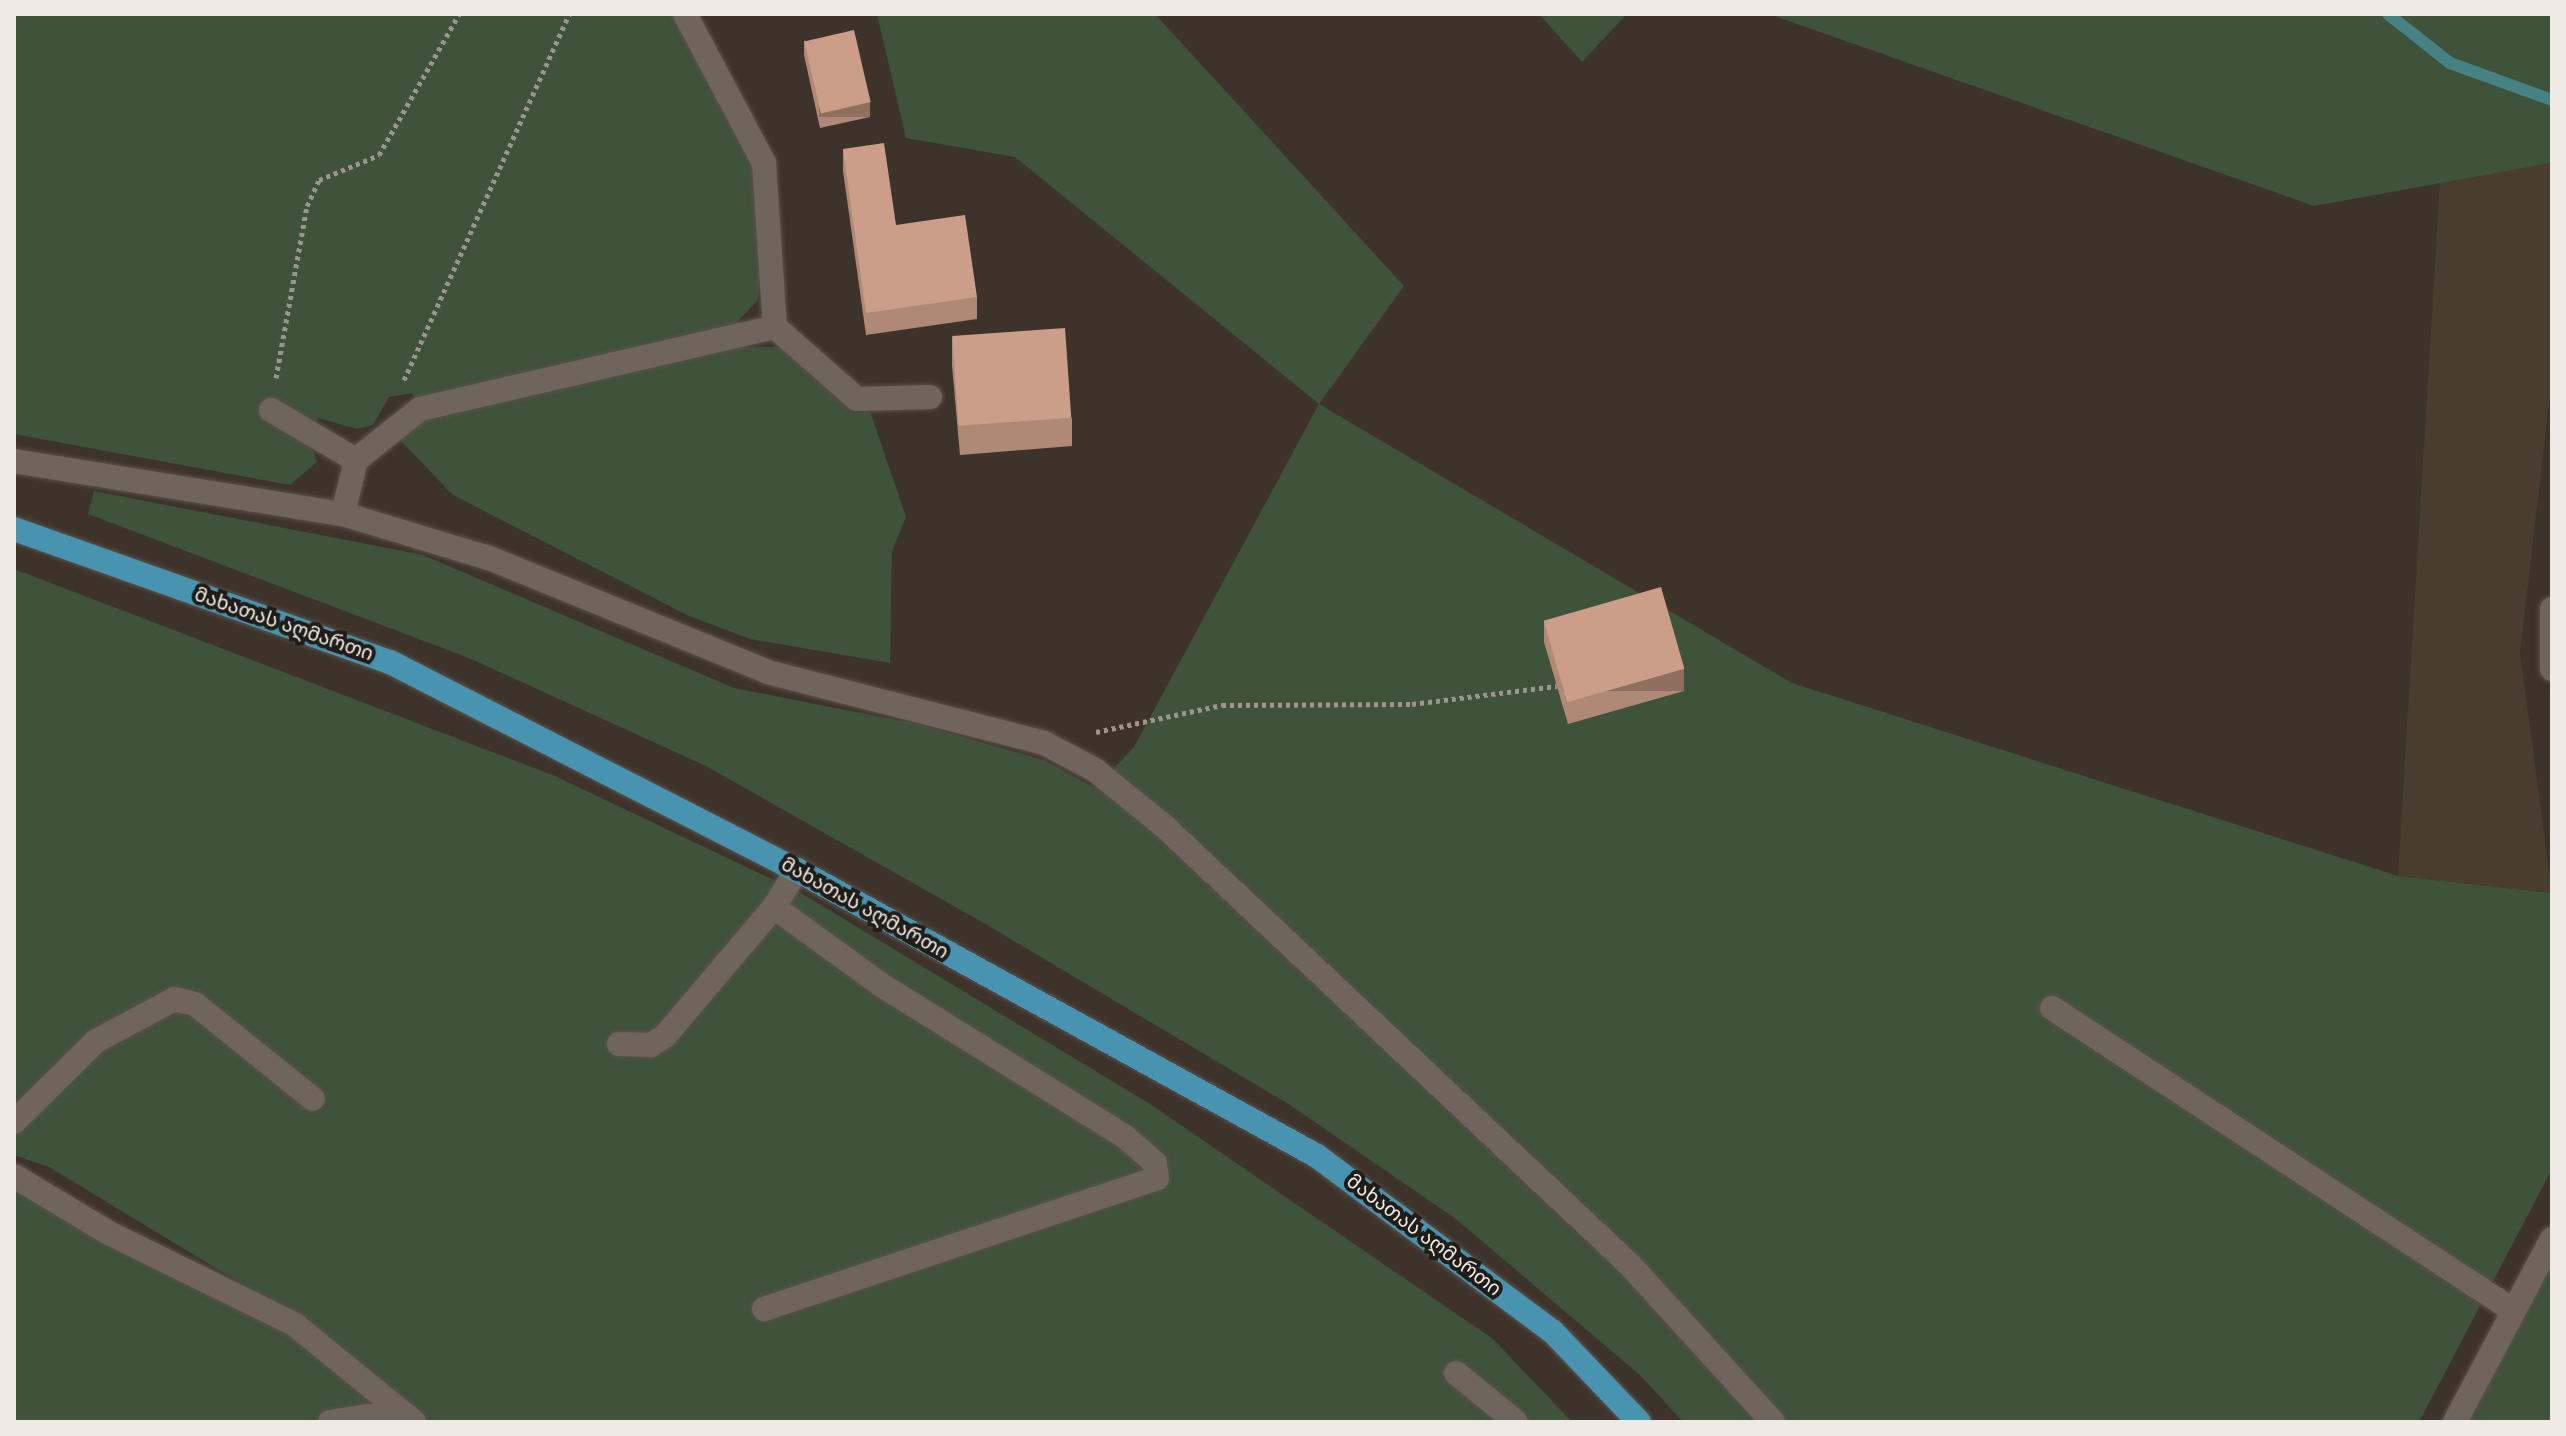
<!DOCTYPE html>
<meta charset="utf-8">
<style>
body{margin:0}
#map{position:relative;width:2566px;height:1436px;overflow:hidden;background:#3d332b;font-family:Poppins,"Noto Sans Georgian",sans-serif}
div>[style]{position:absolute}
.built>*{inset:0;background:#4b3c30}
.green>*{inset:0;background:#3f523a}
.stream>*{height:12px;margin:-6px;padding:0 6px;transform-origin:6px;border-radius:6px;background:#468284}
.path>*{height:5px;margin-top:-2.5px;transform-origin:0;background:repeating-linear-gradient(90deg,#9c948e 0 4px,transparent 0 8px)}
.roads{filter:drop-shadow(0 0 2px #59514a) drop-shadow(0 0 2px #59514a)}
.minor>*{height:24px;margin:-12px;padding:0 12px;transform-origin:12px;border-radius:12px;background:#70655c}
.major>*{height:24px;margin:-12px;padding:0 12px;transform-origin:12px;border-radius:12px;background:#4893af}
.wall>*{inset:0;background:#af8876}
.shaded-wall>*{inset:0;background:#8f6f60;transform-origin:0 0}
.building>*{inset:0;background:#cc9e89;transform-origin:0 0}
span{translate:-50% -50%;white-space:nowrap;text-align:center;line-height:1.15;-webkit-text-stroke:8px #201c18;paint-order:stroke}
.street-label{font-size:20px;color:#f0eae5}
.frame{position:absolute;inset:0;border:16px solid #f0eae5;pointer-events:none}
</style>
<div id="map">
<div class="built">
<div style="clip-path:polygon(2552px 163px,2552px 377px,2520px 653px,2552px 893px,2398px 876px,2440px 182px)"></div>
</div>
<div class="green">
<div style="clip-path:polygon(14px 14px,676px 14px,752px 152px,763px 268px,757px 301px,732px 327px,417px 402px,412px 393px,389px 397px,373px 425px,357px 429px,318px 418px,308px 438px,317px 462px,290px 485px,14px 434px)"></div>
<div style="clip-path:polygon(877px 14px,1155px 14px,1404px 286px,1319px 404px,1792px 683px,2398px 876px,2552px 893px,2552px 1169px,2419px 1422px,1683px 1422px,1641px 1376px,1456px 1219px,1290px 1105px,982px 922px,706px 766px,469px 658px,88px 514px,94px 491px,423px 555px,734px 688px,917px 724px,1044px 760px,1095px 788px,1134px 747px,1319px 404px,1015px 157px,906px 138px)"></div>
<div style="clip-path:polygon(1539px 14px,1627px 14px,1582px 62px)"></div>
<div style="clip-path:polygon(1769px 14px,2552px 14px,2552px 163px,2314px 206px)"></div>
<div style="clip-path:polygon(717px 347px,778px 347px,813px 370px,853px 413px,870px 411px,906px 517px,892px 551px,890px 663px,750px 639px,687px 615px,453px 495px,398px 438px,426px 420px)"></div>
<div style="clip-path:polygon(14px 569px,555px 776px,801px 893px,1150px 1104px,1493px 1339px,1572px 1422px,14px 1422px,14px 1188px,170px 1277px,185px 1270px,234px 1294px,242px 1284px,49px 1167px,14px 1155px)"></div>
<div style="clip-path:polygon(2552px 1239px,2552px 1422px,2455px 1422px)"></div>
</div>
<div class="stream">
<div style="left:2388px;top:14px;width:79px;rotate:38.3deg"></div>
<div style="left:2450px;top:63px;width:109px;rotate:19.9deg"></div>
</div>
<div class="path">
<div style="left:276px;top:378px;width:175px;rotate:-79.8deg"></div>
<div style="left:307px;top:206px;width:29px;rotate:-65deg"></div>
<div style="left:319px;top:180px;width:65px;rotate:-22.6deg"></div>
<div style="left:379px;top:155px;width:162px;rotate:-60.4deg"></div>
<div style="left:404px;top:380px;width:401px;rotate:-65.7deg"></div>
<div style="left:1096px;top:732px;width:129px;rotate:-12.1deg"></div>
<div style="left:1222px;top:705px;width:190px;rotate:-0.3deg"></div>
<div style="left:1412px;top:704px;width:146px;rotate:-7.1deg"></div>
</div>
<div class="roads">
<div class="minor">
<div style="left:685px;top:14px;width:169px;rotate:62.1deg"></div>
<div style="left:764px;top:163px;width:164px;rotate:86.2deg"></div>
<div style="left:775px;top:327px;width:109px;rotate:41.3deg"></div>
<div style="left:857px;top:399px;width:73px;rotate:-1.6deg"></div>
<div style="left:271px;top:410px;width:99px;rotate:30.5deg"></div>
<div style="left:14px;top:461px;width:333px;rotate:9.2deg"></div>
<div style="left:343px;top:514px;width:152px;rotate:16.8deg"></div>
<div style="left:489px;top:558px;width:301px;rotate:22.2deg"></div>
<div style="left:768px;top:672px;width:285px;rotate:14.4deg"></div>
<div style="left:1044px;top:743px;width:58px;rotate:27.9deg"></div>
<div style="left:1095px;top:770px;width:89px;rotate:39.1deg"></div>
<div style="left:1164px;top:826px;width:640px;rotate:43.29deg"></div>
<div style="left:1630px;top:1265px;width:212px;rotate:47.7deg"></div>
<div style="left:343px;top:514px;width:56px;rotate:-76.5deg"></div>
<div style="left:356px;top:460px;width:82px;rotate:-38.6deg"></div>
<div style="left:420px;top:409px;width:364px;rotate:-13deg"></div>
<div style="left:2552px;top:609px;width:60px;rotate:90deg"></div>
<div style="left:2052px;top:1008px;width:552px;rotate:33.26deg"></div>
<div style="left:619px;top:1044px;width:32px;rotate:2deg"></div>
<div style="left:651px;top:1045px;width:17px;rotate:-33deg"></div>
<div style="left:665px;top:1036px;width:169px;rotate:-49.8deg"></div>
<div style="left:14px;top:1122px;width:115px;rotate:-44.6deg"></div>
<div style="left:96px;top:1041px;width:89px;rotate:-28deg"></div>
<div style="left:175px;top:999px;width:21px;rotate:14deg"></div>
<div style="left:195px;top:1004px;width:151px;rotate:38.8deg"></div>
<div style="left:14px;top:1176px;width:111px;rotate:31deg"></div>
<div style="left:109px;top:1233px;width:206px;rotate:26.2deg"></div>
<div style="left:294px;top:1324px;width:155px;rotate:39.2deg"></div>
<div style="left:764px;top:1309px;width:414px;rotate:-18.4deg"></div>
<div style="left:1157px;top:1178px;width:15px;rotate:-98deg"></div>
<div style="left:1155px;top:1163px;width:41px;rotate:-138.9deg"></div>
<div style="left:1124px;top:1136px;width:287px;rotate:-148.1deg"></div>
<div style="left:880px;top:984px;width:131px;rotate:-144deg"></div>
<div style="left:774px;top:907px;width:44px;rotate:-58.1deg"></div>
<div style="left:1456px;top:1373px;width:77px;rotate:39.2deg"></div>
<div style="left:330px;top:1422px;width:71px;rotate:-8.9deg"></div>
<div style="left:2455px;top:1422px;width:207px;rotate:-62.1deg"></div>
</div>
<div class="major">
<div style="left:14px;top:529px;width:399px;rotate:19.5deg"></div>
<div style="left:390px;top:662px;width:457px;rotate:27.1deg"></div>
<div style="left:797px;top:870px;width:593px;rotate:28.81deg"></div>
<div style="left:1317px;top:1156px;width:293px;rotate:36.7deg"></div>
<div style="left:1552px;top:1331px;width:126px;rotate:46.3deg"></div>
</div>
</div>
<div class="wall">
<div style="clip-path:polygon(804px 40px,870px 117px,820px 128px,804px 55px)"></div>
<div style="clip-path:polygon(843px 149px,896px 225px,977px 297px,977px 319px,866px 335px,843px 171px)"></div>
<div style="clip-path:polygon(952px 337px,1072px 418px,1072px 446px,960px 455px,952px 365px)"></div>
<div style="clip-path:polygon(1544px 620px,1684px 691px,1568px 724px,1544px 642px)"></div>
</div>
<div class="shaded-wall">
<div style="left:870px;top:102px;width:15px;height:51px;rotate:90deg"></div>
<div style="left:1684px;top:669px;width:22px;height:121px;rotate:90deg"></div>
</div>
<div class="building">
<div style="left:854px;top:30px;width:74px;height:51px;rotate:77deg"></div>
<div style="clip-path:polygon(884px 143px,896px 225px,965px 215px,977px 297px,866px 313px,843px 149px)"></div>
<div style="left:1065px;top:328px;width:90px;height:113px;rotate:86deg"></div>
<div style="left:1661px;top:587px;width:85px;height:122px;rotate:74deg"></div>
</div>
<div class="street-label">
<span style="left:284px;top:624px;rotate:19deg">მახათას აღმართი</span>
<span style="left:865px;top:908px;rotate:29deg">მახათას აღმართი</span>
<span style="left:1424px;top:1235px;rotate:37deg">მახათას აღმართი</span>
</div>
<div class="frame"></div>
</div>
